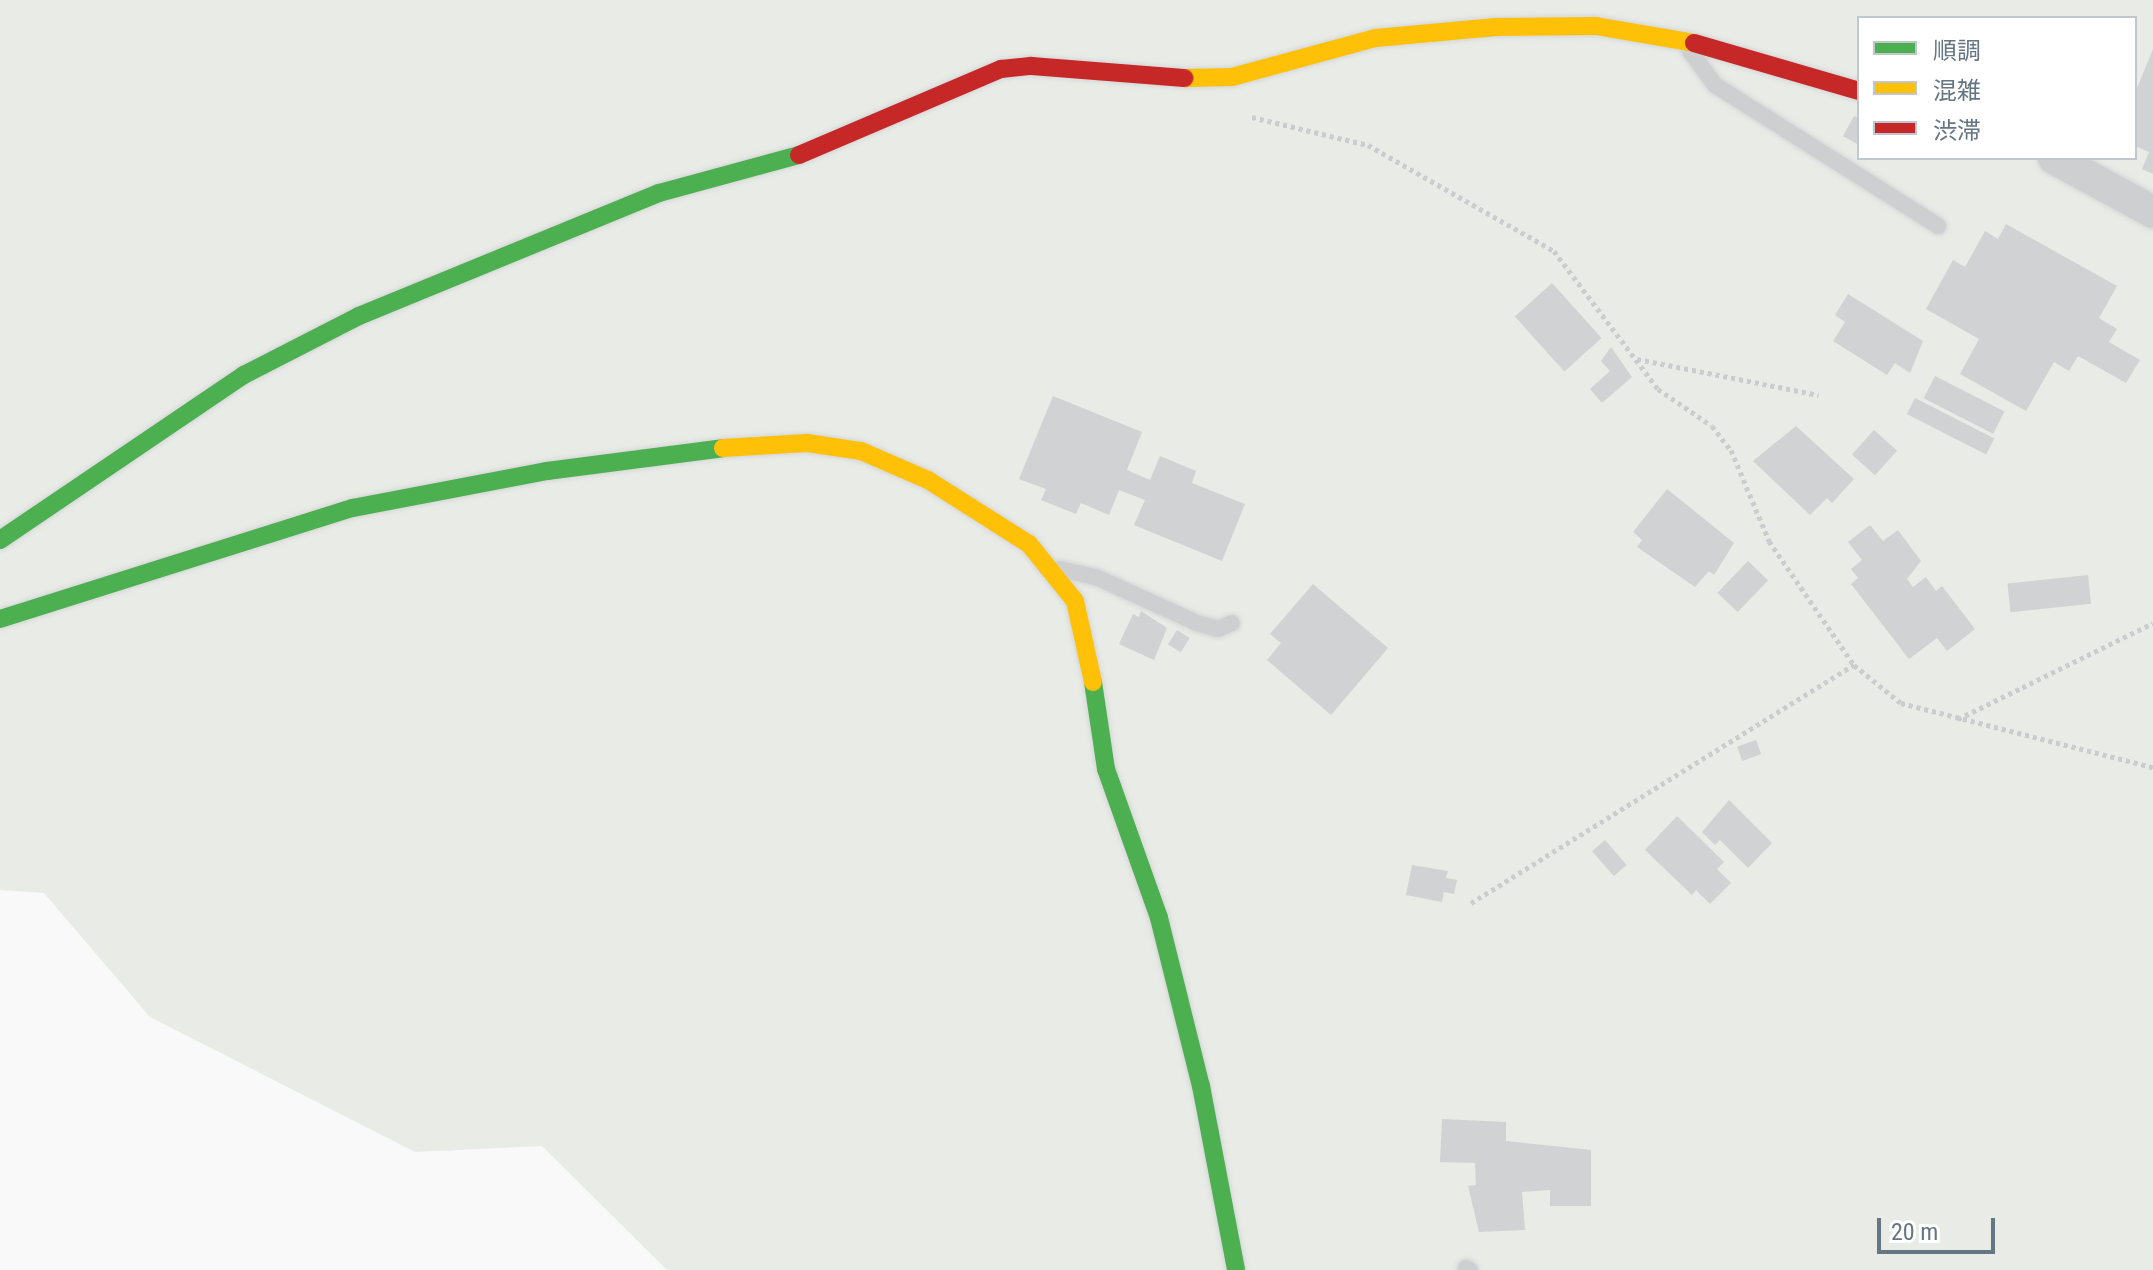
<!DOCTYPE html>
<meta charset="utf-8">
<style>
body{margin:0}
#map{position:relative;width:2153px;height:1270px;overflow:hidden;background:#f9f9f9;font-family:"Roboto Condensed","Noto Sans JP",sans-serif}
div>[style]{position:absolute}
.green>*{inset:0;background:#e8ebe6}
.building>*{inset:0;background:#d0d2d3;transform-origin:0 0}
.path>*{height:5px;margin-top:-2.5px;transform-origin:0;background:repeating-linear-gradient(90deg,#cbcccd 0 4px,transparent 0 8px)}
.roads{filter:drop-shadow(0 0 2px #d5d6d7) drop-shadow(0 0 2px #d5d6d7)}
.lane>*{height:16px;margin:-8px;padding:0 8px;transform-origin:8px;border-radius:8px;background:#cecfd0}
.street>*{height:32px;margin:-16px;padding:0 16px;transform-origin:16px;border-radius:16px;background:#cecfd0}
.fast>*{height:18px;margin:-9px;padding:0 9px;transform-origin:9px;border-radius:9px;background:#4caf50}
.slow>*{height:18px;margin:-9px;padding:0 9px;transform-origin:9px;border-radius:9px;background:#ffc107}
.jam>*{height:18px;margin:-9px;padding:0 9px;transform-origin:9px;border-radius:9px;background:#c62828}
span{translate:-50% -50%;white-space:nowrap;text-align:center;line-height:1.15;-webkit-text-stroke:8px #fff;paint-order:stroke}
.legend{position:absolute;left:1857px;top:16px;width:280px;height:144px;box-sizing:border-box;background:#fff;border:2px solid #c1c8cd;margin:0;padding:10px 14px;list-style:none;font-size:24px;color:#657683}
.legend li{display:flex;align-items:center;gap:16px;height:40px}
.legend b{width:40px;border:2px solid #c1c8cd}
.scale{position:absolute;left:1877px;top:1218px;width:118px;height:36px;box-sizing:border-box;border:4px solid #657683;border-top:0;padding-left:10px;font-size:24px;line-height:28px;white-space:nowrap;color:#657683;-webkit-text-stroke:6px #fff;paint-order:stroke}
</style>
<div id="map">
<div class="green">
<div style="clip-path:polygon(evenodd,0 0,2153px 0,2153px 1270px,667px 1270px,542px 1146px,415px 1152px,150px 1017px,44px 893px,0 890px,0 0,1859px 18px,2135px 18px,2135px 158px,1859px 158px,1859px 18px)"></div>
</div>
<div class="building">
<div style="clip-path:polygon(2153px 49px,2153px 174px,2142px 169px,2149px 152px,2135px 146px,2135px 93px)"></div>
<div style="clip-path:polygon(1854px 116px,1859px 118px,1859px 145px,1843px 136px)"></div>
<div style="clip-path:polygon(2006px 224px,2117px 286px,2099px 318px,2117px 329px,2109px 342px,2140px 360px,2126px 383px,2078px 356px,2069px 371px,2054px 362px,2026px 411px,1960px 374px,1979px 339px,1926px 309px,1953px 260px,1965px 267px,1985px 231px,1998px 239px)"></div>
<div style="left:1552px;top:283px;width:74px;height:50px;rotate:48deg"></div>
<div style="clip-path:polygon(1848px 294px,1923px 341px,1910px 373px,1895px 363px,1887px 375px,1833px 341px,1845px 322px,1835px 315px)"></div>
<div style="clip-path:polygon(1611px 347px,1632px 377px,1602px 403px,1590px 389px,1610px 371px,1601px 361px)"></div>
<div style="left:1935px;top:376px;width:78px;height:25px;rotate:27deg"></div>
<div style="clip-path:polygon(1053px 396px,1142px 432px,1127px 470px,1150px 480px,1160px 456px,1196px 471px,1192px 483px,1245px 504px,1222px 561px,1134px 525px,1145px 500px,1119px 490px,1109px 515px,1081px 503px,1076px 514px,1041px 500px,1046px 489px,1019px 479px)"></div>
<div style="left:1915px;top:398px;width:89px;height:18px;rotate:27deg"></div>
<div style="clip-path:polygon(1796px 426px,1854px 479px,1832px 503px,1827px 498px,1810px 515px,1753px 461px)"></div>
<div style="left:1874px;top:430px;width:31px;height:33px;rotate:42deg"></div>
<div style="clip-path:polygon(1667px 489px,1734px 543px,1714px 575px,1709px 571px,1695px 587px,1637px 547px,1642px 540px,1633px 532px)"></div>
<div style="clip-path:polygon(1870px 525px,1883px 541px,1898px 530px,1921px 561px,1907px 579px,1913px 587px,1926px 577px,1936px 591px,1942px 586px,1975px 629px,1947px 651px,1937px 638px,1909px 659px,1851px 584px,1858px 578px,1851px 569px,1862px 560px,1848px 542px)"></div>
<div style="left:1748px;top:561px;width:28px;height:44px;rotate:44deg"></div>
<div style="left:2088px;top:575px;width:29px;height:81px;rotate:84deg"></div>
<div style="clip-path:polygon(1313px 584px,1388px 648px,1331px 715px,1267px 660px,1281px 643px,1270px 634px)"></div>
<div style="clip-path:polygon(1141px 611px,1167px 628px,1154px 660px,1119px 644px,1133px 614px,1139px 617px)"></div>
<div style="left:1177px;top:630px;width:15px;height:17px;rotate:32deg"></div>
<div style="left:1756px;top:740px;width:15px;height:20px;rotate:70deg"></div>
<div style="clip-path:polygon(1729px 800px,1772px 843px,1748px 868px,1720px 840px,1715px 845px,1702px 832px)"></div>
<div style="clip-path:polygon(1677px 816px,1724px 862px,1717px 869px,1731px 883px,1710px 904px,1696px 890px,1692px 895px,1645px 850px)"></div>
<div style="left:1605px;top:840px;width:33px;height:17px;rotate:49deg"></div>
<div style="clip-path:polygon(1412px 865px,1448px 871px,1446px 878px,1457px 880px,1454px 894px,1444px 892px,1442px 902px,1406px 895px)"></div>
<div style="clip-path:polygon(1442px 1119px,1506px 1122px,1506px 1141px,1591px 1150px,1591px 1206px,1550px 1206px,1550px 1190px,1522px 1192px,1525px 1230px,1479px 1232px,1468px 1186px,1476px 1185px,1475px 1163px,1440px 1162px)"></div>
</div>
<div class="path">
<div style="left:1252px;top:117px;width:119px;rotate:13.6deg"></div>
<div style="left:1368px;top:145px;width:214px;rotate:29.7deg"></div>
<div style="left:1554px;top:251px;width:173px;rotate:53deg"></div>
<div style="left:1658px;top:389px;width:65px;rotate:34.4deg"></div>
<div style="left:1712px;top:426px;width:31px;rotate:52deg"></div>
<div style="left:1731px;top:450px;width:99px;rotate:67.3deg"></div>
<div style="left:1769px;top:541px;width:150px;rotate:55.6deg"></div>
<div style="left:1854px;top:665px;width:60px;rotate:39deg"></div>
<div style="left:1901px;top:703px;width:260px;rotate:14.3deg"></div>
<div style="left:1637px;top:359px;width:185px;rotate:11.2deg"></div>
<div style="left:1958px;top:719px;width:217px;rotate:-26.2deg"></div>
<div style="left:1471px;top:903px;width:451px;rotate:-31.9deg"></div>
</div>
<div class="roads">
<div class="lane">
<div style="left:1690px;top:51px;width:42px;rotate:53.7deg"></div>
<div style="left:1715px;top:85px;width:264px;rotate:32.3deg"></div>
<div style="left:1060px;top:569px;width:37px;rotate:13deg"></div>
<div style="left:1096px;top:577px;width:111px;rotate:24.5deg"></div>
<div style="left:1197px;top:623px;width:22px;rotate:16deg"></div>
<div style="left:1218px;top:629px;width:15px;rotate:-23deg"></div>
<div style="left:1466px;top:1268px;width:4px;rotate:27deg"></div>
</div>
<div class="street">
<div style="left:2054px;top:158px;width:113px;rotate:28.6deg"></div>
</div>
<div class="fast">
<div style="left:0;top:540px;width:295px;rotate:-34.1deg"></div>
<div style="left:244px;top:375px;width:129px;rotate:-27.2deg"></div>
<div style="left:359px;top:316px;width:324px;rotate:-22.3deg"></div>
<div style="left:659px;top:193px;width:145px;rotate:-15.2deg"></div>
<div style="left:0;top:619px;width:370px;rotate:-17.5deg"></div>
<div style="left:353px;top:508px;width:197px;rotate:-10.8deg"></div>
<div style="left:547px;top:471px;width:177px;rotate:-7.4deg"></div>
<div style="left:1093px;top:682px;width:88px;rotate:81.5deg"></div>
<div style="left:1106px;top:769px;width:158px;rotate:70.4deg"></div>
<div style="left:1159px;top:918px;width:173px;rotate:76deg"></div>
<div style="left:1201px;top:1086px;width:187px;rotate:79.2deg"></div>
</div>
<div class="slow">
<div style="left:1185px;top:78px;width:47px;rotate:-1.2deg"></div>
<div style="left:1232px;top:77px;width:149px;rotate:-15.2deg"></div>
<div style="left:1376px;top:38px;width:120px;rotate:-5.3deg"></div>
<div style="left:1495px;top:27px;width:101px;rotate:-0.6deg"></div>
<div style="left:1596px;top:26px;width:99px;rotate:9.8deg"></div>
<div style="left:723px;top:448px;width:84px;rotate:-3.4deg"></div>
<div style="left:807px;top:443px;width:55px;rotate:8.4deg"></div>
<div style="left:861px;top:451px;width:73px;rotate:23.4deg"></div>
<div style="left:928px;top:480px;width:120px;rotate:32.4deg"></div>
<div style="left:1029px;top:544px;width:73px;rotate:51.1deg"></div>
<div style="left:1075px;top:601px;width:83px;rotate:77.5deg"></div>
</div>
<div class="jam">
<div style="left:1694px;top:43px;width:172px;rotate:16.2deg"></div>
<div style="left:799px;top:155px;width:220px;rotate:-23.1deg"></div>
<div style="left:1001px;top:69px;width:30px;rotate:-6deg"></div>
<div style="left:1031px;top:66px;width:154px;rotate:4.5deg"></div>
</div>
</div>
<ul class="legend">
<li><b style="height:10px;background:#4caf50"></b>順調</li>
<li><b style="height:10px;background:#ffc107"></b>混雑</li>
<li><b style="height:10px;background:#c62828"></b>渋滞</li>
</ul>
<div class="scale">20 m</div>
</div>
